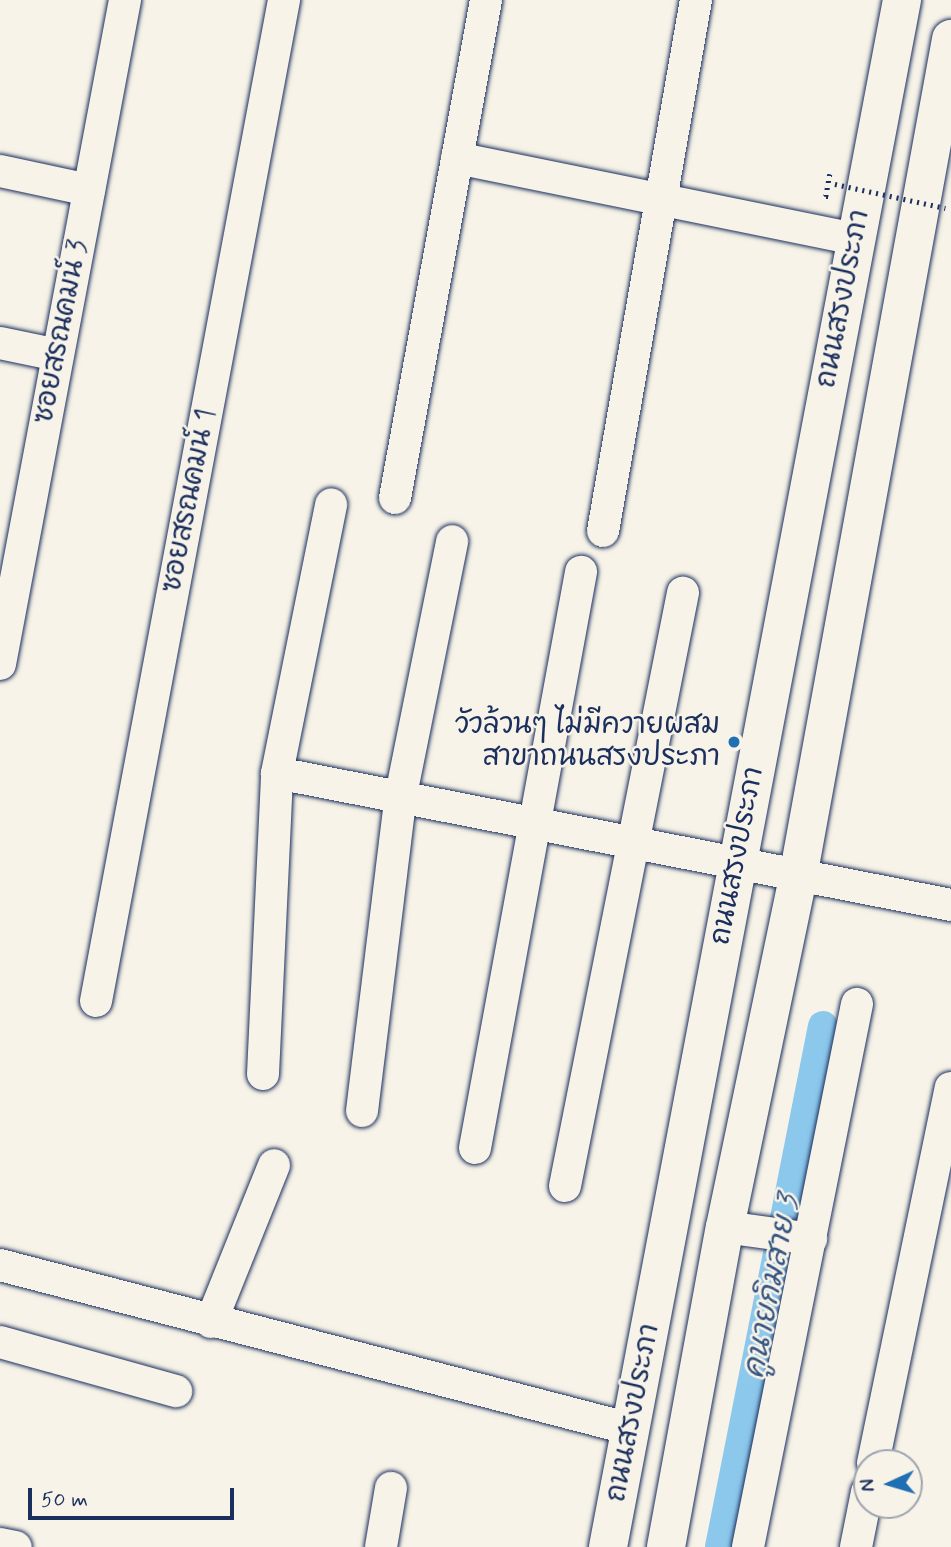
<!DOCTYPE html>
<meta charset="utf-8">
<style>
body{margin:0}
#map{position:relative;width:951px;height:1547px;overflow:hidden;background:#f7f3e8;font-family:Mynerve,"Playpen Sans Thai",sans-serif}
div>[style]{position:absolute}
.canal>*{height:30px;margin:-15px;padding:0 15px;transform-origin:15px;border-radius:15px;background:#8cc8ec}
.path>*{height:4.5px;margin-top:-2.25px;transform-origin:0;background:repeating-linear-gradient(90deg,#1b2f5e 0 2px,transparent 0 7px)}
.roads{filter:drop-shadow(0 0 2px #1b2f5e) drop-shadow(0 0 2px #1b2f5e)}
.minor>*{height:32px;margin:-16px;padding:0 16px;transform-origin:16px;border-radius:16px;background:#f7f3e8}
.secondary>*{height:38px;margin:-19px;padding:0 19px;transform-origin:19px;border-radius:19px;background:#f7f3e8}
.path-bridge>*{height:4.5px;margin-top:-2.25px;transform-origin:0;background:repeating-linear-gradient(90deg,#1b2f5e 0 2px,transparent 0 7px)}
.dots>*{width:19px;height:19px;translate:-50% -50%;box-sizing:border-box;border:4px solid #f7f3e8;border-radius:50%}
span{translate:-50% -50%;white-space:nowrap;text-align:center;line-height:1.15;-webkit-text-stroke:5px #f7f3e8;paint-order:stroke}
.street-label{font-size:28px;color:#1b2f5e}
.poi-label{font-size:28px;color:#1b2f5e}
.right{translate:-100% -50%;text-align:right}
.water-label{font-size:30px;color:#375582;font-style:italic}
.north{position:absolute;left:853px;top:1449px;width:70px;height:70px;box-sizing:border-box;background:#f7f3e8;border:2px solid #9fa5b1;border-radius:50%;rotate:266deg;font-size:19px;font-weight:700;line-height:28px;text-align:center;color:#1b2f5e}
.north::after{content:'';display:block;margin:auto;width:24px;height:32px;background:#1f6fb2;clip-path:polygon(50% 0,100% 100%,50% 72%,0 100%)}
.scale{position:absolute;left:28px;top:1488px;width:206px;height:32px;box-sizing:border-box;border:4px solid #1b2f5e;border-top:0;padding-left:9px;font-size:21px;line-height:24px;white-space:nowrap;color:#1b2f5e;-webkit-text-stroke:5px #f7f3e8;paint-order:stroke}
</style>
<div id="map">
<div class="canal">
<div style="left:720px;top:1547px;width:531px;rotate:-78.82deg"></div>
</div>
<div class="path">
<div style="left:830px;top:174px;width:23px;rotate:100deg"></div>
<div style="left:826px;top:197px;width:6px"></div>
</div>
<div class="roads">
<div class="minor">
<div style="left:457px;top:158px;width:406px;rotate:11.5deg"></div>
<div style="left:0;top:171px;width:91px;rotate:12.1deg"></div>
<div style="left:0;top:343px;width:59px;rotate:11.7deg"></div>
<div style="left:395px;top:498px;width:506px;rotate:-79.64deg"></div>
<div style="left:603px;top:531px;width:539px;rotate:-80.07deg"></div>
<div style="left:0;top:664px;width:676px;rotate:-79.34deg"></div>
<div style="left:277px;top:773px;width:687px;rotate:11.08deg"></div>
<div style="left:96px;top:1001px;width:1019px;rotate:-79.36deg"></div>
<div style="left:263px;top:1074px;width:301px;rotate:-87.3deg"></div>
<div style="left:277px;top:773px;width:274px;rotate:-78.6deg"></div>
<div style="left:362px;top:1111px;width:313px;rotate:-83deg"></div>
<div style="left:400px;top:800px;width:264px;rotate:-78.6deg"></div>
<div style="left:475px;top:1148px;width:586px;rotate:-79.57deg"></div>
<div style="left:565px;top:1186px;width:605px;rotate:-78.75deg"></div>
<div style="left:725px;top:1227px;width:87px;rotate:7.9deg"></div>
<div style="left:0;top:1265px;width:652px;rotate:14.57deg"></div>
<div style="left:211px;top:1322px;width:169px;rotate:-68.1deg"></div>
<div style="left:0;top:1342px;width:183px;rotate:15.6deg"></div>
<div style="left:873px;top:1463px;width:383px;rotate:-78.3deg"></div>
<div style="left:0;top:1544px;width:16px;rotate:11deg"></div>
<div style="left:381px;top:1547px;width:60px;rotate:-80.4deg"></div>
<div style="left:748px;top:1547px;width:554px;rotate:-78.65deg"></div>
<div style="left:856px;top:1547px;width:56px;rotate:-78.7deg"></div>
</div>
<div class="secondary">
<div style="left:608px;top:1547px;width:1575px;rotate:-79.24deg"></div>
<div style="left:666px;top:1547px;width:325px;rotate:-79.6deg"></div>
<div style="left:725px;top:1227px;width:358px;rotate:-78.2deg"></div>
<div style="left:798px;top:877px;width:852px;rotate:-79.65deg"></div>
</div>
</div>
<div class="path-bridge">
<div style="left:835px;top:184px;width:113px;rotate:12.3deg"></div>
</div>
<div class="dots">
<div style="left:734px;top:742px;background:#1f6fb2"></div>
</div>
<div class="street-label">
<span style="left:844px;top:299px;rotate:-79deg">ถนนสรงประภา</span>
<span style="left:62px;top:332px;rotate:-79deg">ซอยสรณคมน์ 3</span>
<span style="left:190px;top:501px;rotate:-79deg">ซอยสรณคมน์ 1</span>
<span style="left:738px;top:856px;rotate:-79deg">ถนนสรงประภา</span>
<span style="left:634px;top:1413px;rotate:-79deg">ถนนสรงประภา</span>
</div>
<div class="poi-label">
<span class="right" style="left:720px;top:742px">วัวล้วนๆ ไม่มีควายผสม<br>สาขาถนนสรงประภา</span>
</div>
<div class="water-label">
<span style="left:772px;top:1287px;rotate:-79deg">คูนายกิมสาย 3</span>
</div>
<div class="north">N</div>
<div class="scale">50 m</div>
</div>
